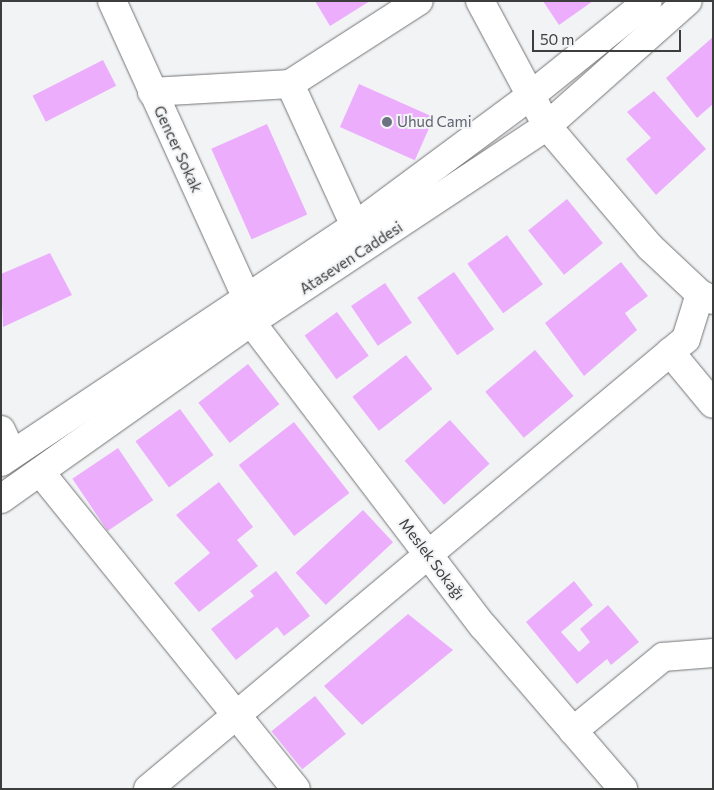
<!DOCTYPE html>
<meta charset="utf-8">
<style>
body{margin:0}
#map{position:relative;width:714px;height:790px;overflow:hidden;background:#f2f3f5;font-family:Commissioner,sans-serif}
div>[style]{position:absolute}
.building>*{inset:0;background:#ecadfd;transform-origin:0 0}
.roads{filter:drop-shadow(0 0 1px #737475) drop-shadow(0 0 1px #737475)}
.minor>*{height:28px;margin:-14px;padding:0 14px;transform-origin:14px;border-radius:14px;background:#fff}
.major>*{height:28px;margin:-14px;padding:0 14px;transform-origin:14px;border-radius:14px;background:#fff}
.dots>*{width:14px;height:14px;translate:-50% -50%;box-sizing:border-box;border:2px solid #f2f3f5;border-radius:50%}
span{translate:-50% -50%;white-space:nowrap;text-align:center;line-height:1.15;-webkit-text-stroke:4px #f2f3f5;paint-order:stroke}
.worship-label{font-size:15px;color:#5b616d}
.left{translate:0 -50%;text-align:left}
.street-label{font-size:15px;color:#3c3d3d}
.frame{position:absolute;inset:0;border:2px solid #3c3d3d;pointer-events:none}
.scale{position:absolute;left:532px;top:30px;width:149px;height:22px;box-sizing:border-box;border:2px solid #3c3d3d;border-top:0;padding-left:6px;font-size:15px;line-height:18px;white-space:nowrap;color:#3c3d3d;-webkit-text-stroke:4px #f2f3f5;paint-order:stroke}
</style>
<div id="map">
<div class="building">
<div style="clip-path:polygon(315px 1px,370px 1px,330px 26px)"></div>
<div style="clip-path:polygon(543px 1px,593px 1px,559px 25px)"></div>
<div style="clip-path:polygon(713px 37px,713px 104px,697px 118px,666px 78px)"></div>
<div style="left:103px;top:60px;width:29px;height:79px;rotate:63deg"></div>
<div style="left:359px;top:84px;width:82px;height:47px;rotate:24deg"></div>
<div style="clip-path:polygon(654px 91px,706px 149px,656px 195px,626px 159px,651px 138px,627px 112px)"></div>
<div style="left:267px;top:124px;width:99px;height:61px;rotate:66deg"></div>
<div style="left:567px;top:199px;width:57px;height:50px;rotate:51deg"></div>
<div style="left:507px;top:235px;width:61px;height:49px;rotate:54deg"></div>
<div style="clip-path:polygon(50px 253px,72px 295px,3px 327px,1px 274px)"></div>
<div style="clip-path:polygon(621px 262px,648px 296px,625px 313px,637px 330px,584px 376px,545px 323px)"></div>
<div style="left:454px;top:272px;width:70px;height:45px;rotate:55deg"></div>
<div style="left:385px;top:283px;width:48px;height:41px;rotate:56deg"></div>
<div style="left:337px;top:312px;width:54px;height:40px;rotate:54deg"></div>
<div style="left:535px;top:350px;width:60px;height:65px;rotate:50deg"></div>
<div style="left:406px;top:355px;width:43px;height:68px;rotate:52deg"></div>
<div style="left:248px;top:364px;width:51px;height:63px;rotate:52deg"></div>
<div style="left:180px;top:409px;width:57px;height:55px;rotate:54deg"></div>
<div style="left:450px;top:420px;width:59px;height:61px;rotate:48deg"></div>
<div style="left:294px;top:422px;width:90px;height:70px;rotate:52deg"></div>
<div style="left:118px;top:448px;width:63px;height:55px;rotate:56deg"></div>
<div style="clip-path:polygon(219px 482px,253px 527px,237px 540px,258px 566px,199px 612px,174px 583px,210px 553px,176px 515px)"></div>
<div style="left:363px;top:510px;width:44px;height:92px;rotate:47deg"></div>
<div style="clip-path:polygon(276px 571px,310px 616px,284px 636px,277px 627px,236px 660px,211px 629px,254px 596px,250px 591px)"></div>
<div style="clip-path:polygon(574px 581px,593px 605px,561px 632px,579px 652px,590px 642px,580px 629px,608px 605px,639px 642px,611px 665px,607px 659px,577px 684px,526px 622px)"></div>
<div style="clip-path:polygon(408px 614px,453px 650px,362px 725px,324px 686px)"></div>
<div style="left:315px;top:696px;width:49px;height:56px;rotate:51deg"></div>
</div>
<div class="roads">
<div class="minor">
<div style="left:112px;top:1px;width:325px;rotate:65.6deg"></div>
<div style="left:480px;top:1px;width:142px;rotate:61.8deg"></div>
<div style="left:547px;top:126px;width:159px;rotate:49.6deg"></div>
<div style="left:650px;top:247px;width:69px;rotate:43.2deg"></div>
<div style="left:700px;top:294px;width:14px;rotate:25deg"></div>
<div style="left:290px;top:84px;width:156px;rotate:65.4deg"></div>
<div style="left:152px;top:92px;width:138px;rotate:-3.3deg"></div>
<div style="left:290px;top:84px;width:153px;rotate:-32.8deg"></div>
<div style="left:251px;top:322px;width:382px;rotate:52.7deg"></div>
<div style="left:483px;top:626px;width:215px;rotate:49.3deg"></div>
<div style="left:670px;top:352px;width:67px;rotate:50.4deg"></div>
<div style="left:1px;top:430px;width:26px;rotate:65deg"></div>
<div style="left:41px;top:473px;width:406px;rotate:51.1deg"></div>
<div style="left:573px;top:731px;width:117px;rotate:-39.4deg"></div>
<div style="left:663px;top:657px;width:50px;rotate:-4.6deg"></div>
<div style="left:148px;top:789px;width:701px;rotate:-39.91deg"></div>
<div style="left:686px;top:339px;width:47px;rotate:-72.7deg"></div>
</div>
<div class="major">
<div style="left:1px;top:462px;width:425px;rotate:-33.7deg"></div>
<div style="left:355px;top:226px;width:218px;rotate:-36.6deg"></div>
<div style="left:530px;top:96px;width:151px;rotate:-38.8deg"></div>
<div style="left:1px;top:499px;width:306px;rotate:-35.3deg"></div>
<div style="left:251px;top:322px;width:355px;rotate:-33.5deg"></div>
<div style="left:547px;top:126px;width:188px;rotate:-41.6deg"></div>
</div>
</div>
<div class="dots">
<div style="left:387px;top:122px;background:#6b7280"></div>
</div>
<div class="worship-label">
<span class="left" style="left:397px;top:122px">Uhud Cami</span>
</div>
<div class="street-label">
<span style="left:178px;top:149px;rotate:65deg">Gencer Sokak</span>
<span style="left:351px;top:258px;rotate:-33deg">Ataseven Caddesi</span>
<span style="left:432px;top:559px;rotate:53deg">Meslek Sokağı</span>
</div>
<div class="frame"></div>
<div class="scale">50 m</div>
</div>
